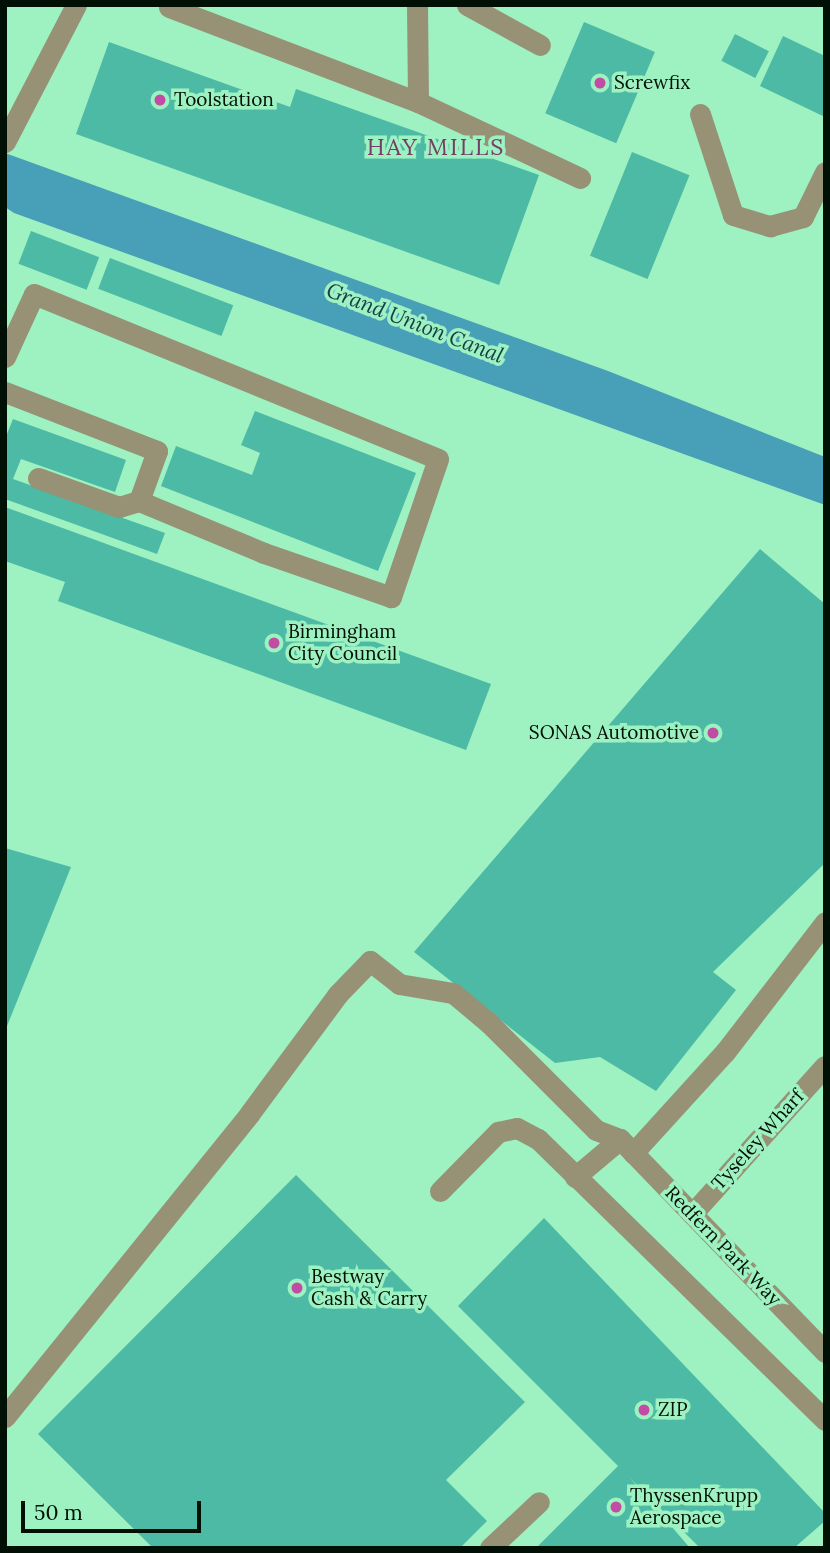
<!DOCTYPE html>
<style>
body{margin:0}
#map{position:relative;width:830px;height:1553px;overflow:hidden;background:#9ef1c1;font-family:Lora,serif}
div>[style]{position:absolute}
.water>*{inset:0;background:#48a0b8}
.building>*{inset:0;background:#4cbaa5;transform-origin:0 0}
.minor>*{height:21px;margin:-10.5px;padding:0 10.5px;transform-origin:10.5px;border-radius:10.5px;background:#979275}
.dots>*{width:19px;height:19px;translate:-50% -50%;box-sizing:border-box;border:4px solid #9ef1c1;border-radius:50%}
span{translate:-50% -50%;white-space:nowrap;text-align:center;line-height:1.15;-webkit-text-stroke:7px #9ef1c1;paint-order:stroke}
.poi-label{font-size:19px;color:#001005}
.left{translate:0 -50%;text-align:left}
.right{translate:-100% -50%;text-align:right}
.street-label{font-size:19px;color:#001005}
.water-label{font-size:21px;color:#153e48;font-style:italic}
.quarter-label{font-size:23px;color:#763b66;letter-spacing:2px}
.frame{position:absolute;inset:0;border:7px solid #001005;pointer-events:none}
.scale{position:absolute;left:21px;top:1501px;width:180px;height:32px;box-sizing:border-box;border:4px solid #001005;border-top:0;padding-left:9px;font-size:21px;line-height:24px;white-space:nowrap;color:#001005;-webkit-text-stroke:5px #9ef1c1;paint-order:stroke}
</style>
<div id="map">
<div class="water">
<div style="clip-path:polygon(5px 153px,608px 371px,825px 457px,825px 505px,14px 213px,5px 207px)"></div>
</div>
<div class="building">
<div style="left:584px;top:22px;width:77px;height:99px;rotate:23deg"></div>
<div style="left:735px;top:34px;width:38px;height:30px;rotate:27deg"></div>
<div style="clip-path:polygon(783px 36px,825px 56px,825px 117px,760px 86px)"></div>
<div style="clip-path:polygon(109px 42px,290px 107px,296px 89px,539px 175px,499px 285px,76px 134px)"></div>
<div style="left:632px;top:152px;width:62px;height:112px;rotate:22deg"></div>
<div style="left:31px;top:231px;width:73px;height:35px;rotate:21deg"></div>
<div style="left:110px;top:258px;width:132px;height:33px;rotate:21deg"></div>
<div style="clip-path:polygon(255px 411px,416px 473px,378px 571px,161px 486px,176px 446px,252px 475px,260px 453px,241px 445px)"></div>
<div style="clip-path:polygon(13px 419px,126px 460px,115px 492px,21px 459px,13px 479px,165px 533px,157px 554px,5px 499px,5px 439px)"></div>
<div style="clip-path:polygon(5px 507px,491px 684px,466px 750px,58px 601px,65px 582px,5px 561px)"></div>
<div style="clip-path:polygon(760px 549px,825px 604px,825px 863px,713px 972px,736px 990px,656px 1091px,600px 1057px,555px 1063px,414px 952px)"></div>
<div style="clip-path:polygon(5px 848px,71px 867px,5px 1031px)"></div>
<div style="clip-path:polygon(296px 1175px,525px 1402px,446px 1480px,487px 1521px,460px 1548px,153px 1548px,38px 1434px)"></div>
<div style="clip-path:polygon(544px 1218px,825px 1513px,825px 1521px,794px 1548px,700px 1548px,630px 1478px,690px 1548px,536px 1548px,618px 1466px,458px 1306px)"></div>
</div>
<div class="minor">
<div style="left:417px;top:5px;width:97px;rotate:89.4deg"></div>
<div style="left:418px;top:102px;width:179px;rotate:25.1deg"></div>
<div style="left:467px;top:5px;width:83px;rotate:28.7deg"></div>
<div style="left:169px;top:7px;width:267px;rotate:20.9deg"></div>
<div style="left:700px;top:114px;width:106px;rotate:71.9deg"></div>
<div style="left:733px;top:215px;width:39px;rotate:17deg"></div>
<div style="left:770px;top:226px;width:34px;rotate:-15deg"></div>
<div style="left:803px;top:217px;width:50px;rotate:-63.9deg"></div>
<div style="left:5px;top:142px;width:154px;rotate:-62.6deg"></div>
<div style="left:5px;top:357px;width:69px;rotate:-65.3deg"></div>
<div style="left:34px;top:294px;width:436px;rotate:22.2deg"></div>
<div style="left:438px;top:459px;width:146px;rotate:108.8deg"></div>
<div style="left:391px;top:597px;width:134px;rotate:-160.9deg"></div>
<div style="left:264px;top:553px;width:135px;rotate:-157.4deg"></div>
<div style="left:139px;top:501px;width:53px;rotate:-70.2deg"></div>
<div style="left:157px;top:451px;width:163px;rotate:-158.8deg"></div>
<div style="left:38px;top:478px;width:86px;rotate:19.7deg"></div>
<div style="left:119px;top:507px;width:21px;rotate:-17deg"></div>
<div style="left:633px;top:1153px;width:137px;rotate:-47.7deg"></div>
<div style="left:725px;top:1052px;width:164px;rotate:-52.4deg"></div>
<div style="left:575px;top:1177px;width:59px;rotate:-40.2deg"></div>
<div style="left:440px;top:1191px;width:83px;rotate:-45.5deg"></div>
<div style="left:498px;top:1132px;width:19px;rotate:-12deg"></div>
<div style="left:517px;top:1128px;width:24px;rotate:28deg"></div>
<div style="left:538px;top:1139px;width:402px;rotate:44.4deg"></div>
<div style="left:692px;top:1214px;width:199px;rotate:-48.1deg"></div>
<div style="left:5px;top:1417px;width:390px;rotate:-51.1deg"></div>
<div style="left:250px;top:1113px;width:148px;rotate:-53.5deg"></div>
<div style="left:338px;top:994px;width:46px;rotate:-45.9deg"></div>
<div style="left:370px;top:961px;width:37px;rotate:38deg"></div>
<div style="left:399px;top:984px;width:55px;rotate:9.5deg"></div>
<div style="left:453px;top:993px;width:47px;rotate:39.8deg"></div>
<div style="left:489px;top:1023px;width:151px;rotate:45deg"></div>
<div style="left:596px;top:1130px;width:26px;rotate:21deg"></div>
<div style="left:620px;top:1139px;width:296px;rotate:46.1deg"></div>
<div style="left:490px;top:1548px;width:67px;rotate:-43.2deg"></div>
</div>
<div class="dots">
<div style="left:600px;top:83px;background:#c04ca4"></div>
<div style="left:160px;top:100px;background:#c04ca4"></div>
<div style="left:274px;top:643px;background:#c04ca4"></div>
<div style="left:713px;top:733px;background:#c04ca4"></div>
<div style="left:297px;top:1288px;background:#c04ca4"></div>
<div style="left:644px;top:1410px;background:#c04ca4"></div>
<div style="left:616px;top:1507px;background:#c04ca4"></div>
</div>
<div class="poi-label">
<span class="left" style="left:614px;top:83px">Screwfix</span>
<span class="left" style="left:174px;top:100px">Toolstation</span>
<span class="left" style="left:288px;top:643px">Birmingham<br>City Council</span>
<span class="right" style="left:699px;top:733px">SONAS Automotive</span>
<span class="left" style="left:311px;top:1288px">Bestway<br>Cash &amp; Carry</span>
<span class="left" style="left:658px;top:1410px">ZIP</span>
<span class="left" style="left:630px;top:1507px">ThyssenKrupp<br>Aerospace</span>
</div>
<div class="street-label">
<span style="left:758px;top:1140px;rotate:-48deg">Tyseley Wharf</span>
<span style="left:723px;top:1246px;rotate:46deg">Redfern Park Way</span>
</div>
<div class="water-label">
<span style="left:415px;top:323px;rotate:21deg">Grand Union Canal</span>
</div>
<div class="quarter-label">
<span style="left:436px;top:147px">HAY MILLS</span>
</div>
<div class="frame"></div>
<div class="scale">50 m</div>
</div>
